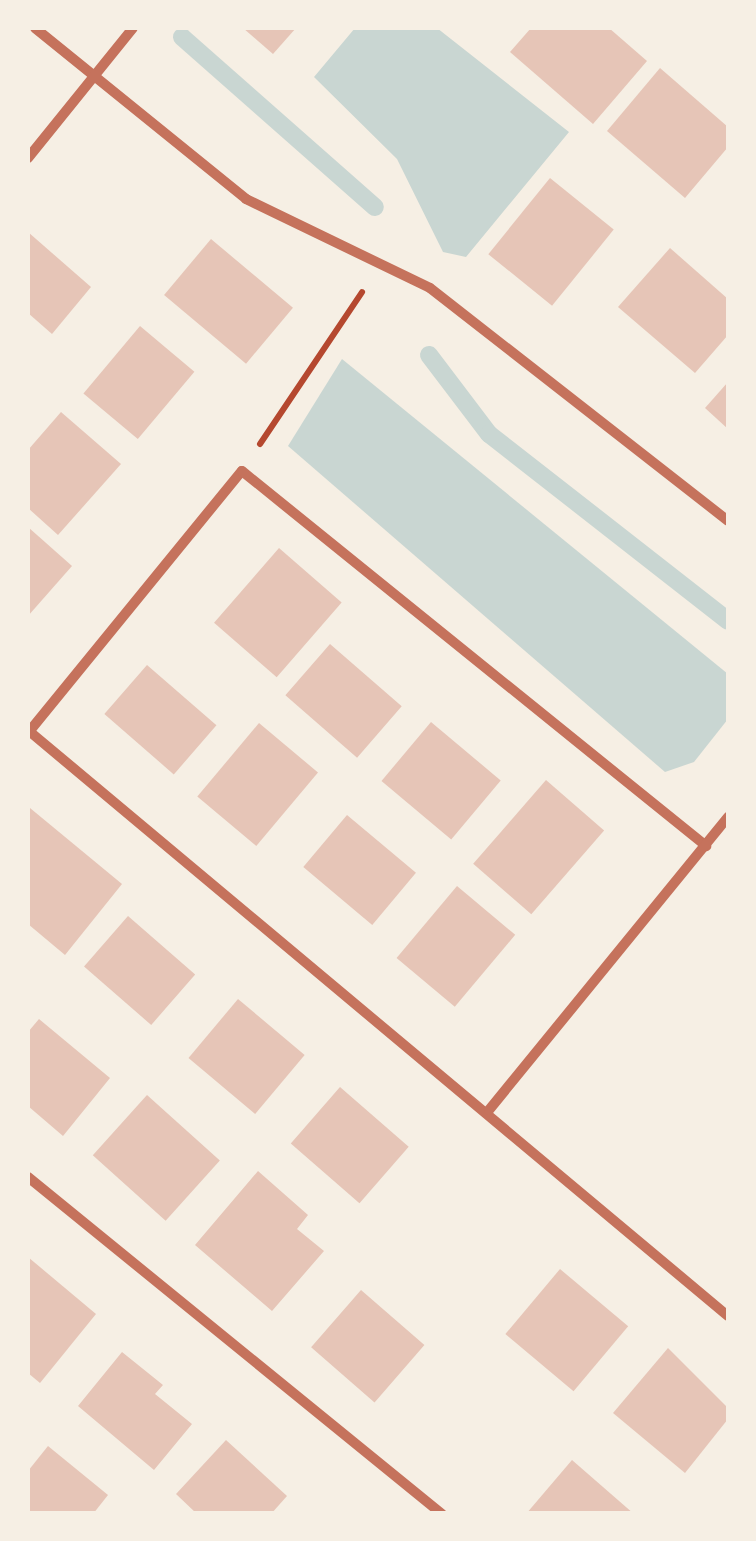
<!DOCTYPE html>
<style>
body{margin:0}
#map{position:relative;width:756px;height:1541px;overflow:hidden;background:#f6efe4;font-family:"PT Serif",serif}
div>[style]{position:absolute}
.water>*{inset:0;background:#c9d6d2}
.stream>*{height:18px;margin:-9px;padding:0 9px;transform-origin:9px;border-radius:9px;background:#c9d6d2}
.building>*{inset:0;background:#e6c5b7;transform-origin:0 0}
.path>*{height:6px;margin:-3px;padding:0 3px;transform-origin:3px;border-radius:3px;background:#b5482f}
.minor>*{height:10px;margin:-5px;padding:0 5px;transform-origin:5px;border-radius:5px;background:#c5725c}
span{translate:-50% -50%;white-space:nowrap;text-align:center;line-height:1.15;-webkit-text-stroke:10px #f6efe4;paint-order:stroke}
.frame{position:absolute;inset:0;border:30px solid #f6efe4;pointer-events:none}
</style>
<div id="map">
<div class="water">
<div style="clip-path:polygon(355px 28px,437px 28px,569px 132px,466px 257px,443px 252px,397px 159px,314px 77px)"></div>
<div style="clip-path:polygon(342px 359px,728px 674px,728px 719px,694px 762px,665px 772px,288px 446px)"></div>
</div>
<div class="stream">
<div style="left:182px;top:37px;width:257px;rotate:41.4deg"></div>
<div style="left:429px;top:355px;width:99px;rotate:52.8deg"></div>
<div style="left:489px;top:434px;width:303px;rotate:38deg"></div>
</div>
<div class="building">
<div style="clip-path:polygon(243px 28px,296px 28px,273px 54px)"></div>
<div style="clip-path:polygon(531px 28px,609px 28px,647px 61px,593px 124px,510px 52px)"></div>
<div style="clip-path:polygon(660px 68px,728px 127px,728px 147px,685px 198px,607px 131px)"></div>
<div style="left:550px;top:178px;width:82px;height:98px;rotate:39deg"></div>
<div style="clip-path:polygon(28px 232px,91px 287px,52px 334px,28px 313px)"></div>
<div style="left:211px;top:239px;width:107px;height:73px;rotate:40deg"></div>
<div style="clip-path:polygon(670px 248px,728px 299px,728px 335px,695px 373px,618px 307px)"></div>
<div style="left:140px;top:326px;width:71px;height:88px;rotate:40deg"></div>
<div style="clip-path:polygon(728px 382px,728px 429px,705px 408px)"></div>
<div style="clip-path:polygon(61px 412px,121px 464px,58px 535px,28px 508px,28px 450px)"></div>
<div style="clip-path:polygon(28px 527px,72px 566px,28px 616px)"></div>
<div style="left:279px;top:548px;width:83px;height:99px;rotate:41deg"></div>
<div style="left:330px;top:644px;width:95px;height:68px;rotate:41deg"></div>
<div style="left:147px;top:665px;width:92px;height:65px;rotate:41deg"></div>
<div style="left:431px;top:722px;width:91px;height:77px;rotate:40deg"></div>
<div style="left:259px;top:723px;width:77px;height:96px;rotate:40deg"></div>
<div style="left:546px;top:780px;width:77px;height:111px;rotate:41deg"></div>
<div style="clip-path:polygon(30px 808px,122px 884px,65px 955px,28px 924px)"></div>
<div style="left:347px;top:815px;width:90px;height:68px;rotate:40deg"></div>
<div style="left:457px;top:886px;width:76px;height:94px;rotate:40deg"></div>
<div style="left:128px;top:916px;width:89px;height:67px;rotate:41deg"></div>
<div style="left:238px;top:999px;width:87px;height:77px;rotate:40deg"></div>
<div style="clip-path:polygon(39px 1019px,110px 1078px,63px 1136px,28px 1106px,28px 1032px)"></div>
<div style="left:340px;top:1087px;width:91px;height:75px;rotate:41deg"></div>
<div style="left:147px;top:1095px;width:98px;height:81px;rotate:42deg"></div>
<div style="clip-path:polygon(258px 1171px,308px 1215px,297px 1229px,324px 1251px,272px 1311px,195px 1245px)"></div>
<div style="clip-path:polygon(28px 1257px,96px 1314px,40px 1383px,28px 1373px)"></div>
<div style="left:560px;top:1269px;width:89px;height:85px;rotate:40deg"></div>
<div style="left:361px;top:1290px;width:84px;height:76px;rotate:41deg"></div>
<div style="clip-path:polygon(668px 1348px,728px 1408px,728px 1419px,685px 1473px,613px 1413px)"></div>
<div style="clip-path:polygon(122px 1352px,163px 1385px,155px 1394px,192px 1424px,154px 1470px,78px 1406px)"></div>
<div style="clip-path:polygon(226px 1440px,287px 1496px,271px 1514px,197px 1514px,176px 1494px)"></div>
<div style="clip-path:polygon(48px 1446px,108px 1495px,93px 1514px,28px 1514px,28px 1471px)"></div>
<div style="clip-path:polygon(572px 1460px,634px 1514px,526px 1514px)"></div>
</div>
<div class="path">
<div style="left:260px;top:444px;width:183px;rotate:-56.1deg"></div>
</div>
<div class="minor">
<div style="left:35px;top:28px;width:272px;rotate:39deg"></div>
<div style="left:246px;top:199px;width:204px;rotate:25.8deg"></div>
<div style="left:430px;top:288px;width:378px;rotate:38deg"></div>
<div style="left:28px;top:158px;width:167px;rotate:-51.1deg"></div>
<div style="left:29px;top:731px;width:911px;rotate:39.93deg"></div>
<div style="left:28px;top:733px;width:338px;rotate:-50.8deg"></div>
<div style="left:242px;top:471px;width:597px;rotate:38.94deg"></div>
<div style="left:489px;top:1110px;width:378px;rotate:-50.8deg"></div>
<div style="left:28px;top:1177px;width:534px;rotate:39.15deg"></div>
</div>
<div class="frame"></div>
</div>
